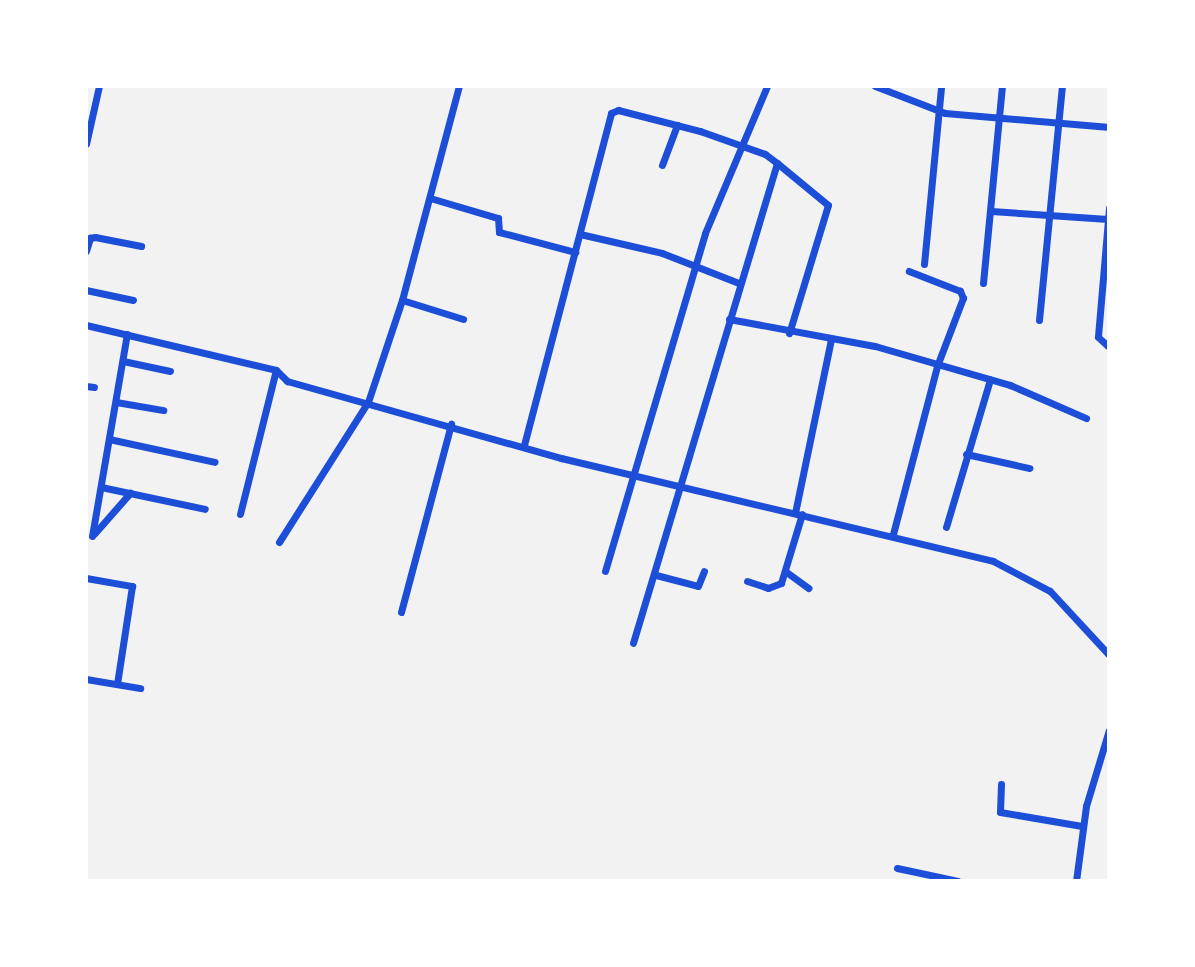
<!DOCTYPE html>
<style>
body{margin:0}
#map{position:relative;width:1195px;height:967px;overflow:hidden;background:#f2f2f2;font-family:Overpass,sans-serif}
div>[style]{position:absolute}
.minor>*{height:7px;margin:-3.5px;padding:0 3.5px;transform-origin:3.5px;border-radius:3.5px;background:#1d4ed8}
span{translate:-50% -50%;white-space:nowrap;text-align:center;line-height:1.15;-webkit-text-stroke:7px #fff;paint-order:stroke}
.frame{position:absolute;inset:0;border:88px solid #fff;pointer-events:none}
</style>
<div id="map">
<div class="minor">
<div style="left:875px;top:86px;width:75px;rotate:21.1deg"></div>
<div style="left:945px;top:113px;width:165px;rotate:4.9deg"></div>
<div style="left:86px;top:144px;width:59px;rotate:-77.4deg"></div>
<div style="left:777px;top:163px;width:66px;rotate:39.5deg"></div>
<div style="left:828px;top:205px;width:134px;rotate:106.9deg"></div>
<div style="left:662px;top:165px;width:43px;rotate:-69.4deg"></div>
<div style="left:430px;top:198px;width:71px;rotate:16.4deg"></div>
<div style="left:498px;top:218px;width:14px;rotate:86deg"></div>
<div style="left:499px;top:232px;width:79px;rotate:14.7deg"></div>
<div style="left:1109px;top:208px;width:129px;rotate:94.9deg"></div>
<div style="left:1098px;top:337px;width:15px;rotate:42deg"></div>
<div style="left:991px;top:211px;width:117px;rotate:3.9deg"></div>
<div style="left:580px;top:234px;width:84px;rotate:13deg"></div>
<div style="left:662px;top:253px;width:83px;rotate:21.3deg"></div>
<div style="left:86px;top:251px;width:14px;rotate:-73deg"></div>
<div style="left:90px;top:238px;width:5px;rotate:-11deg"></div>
<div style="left:95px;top:237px;width:47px;rotate:11.1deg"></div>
<div style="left:924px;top:264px;width:179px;rotate:-84.5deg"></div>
<div style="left:983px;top:283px;width:198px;rotate:-84.5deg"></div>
<div style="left:86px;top:290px;width:48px;rotate:12deg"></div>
<div style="left:402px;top:300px;width:64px;rotate:17.3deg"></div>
<div style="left:729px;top:319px;width:148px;rotate:10.5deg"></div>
<div style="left:875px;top:346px;width:141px;rotate:16.1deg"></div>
<div style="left:1010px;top:385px;width:83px;rotate:23.5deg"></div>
<div style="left:1039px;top:320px;width:235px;rotate:-84.4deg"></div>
<div style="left:86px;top:325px;width:195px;rotate:13.3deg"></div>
<div style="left:276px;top:370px;width:16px;rotate:45deg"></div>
<div style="left:287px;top:381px;width:285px;rotate:15.7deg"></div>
<div style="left:561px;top:458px;width:444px;rotate:13.4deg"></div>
<div style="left:993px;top:561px;width:64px;rotate:27.8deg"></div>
<div style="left:1050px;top:591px;width:87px;rotate:47.3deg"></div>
<div style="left:123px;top:361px;width:48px;rotate:12deg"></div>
<div style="left:86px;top:386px;width:8px;rotate:7deg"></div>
<div style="left:116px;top:402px;width:48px;rotate:9.7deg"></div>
<div style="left:109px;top:439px;width:108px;rotate:12.2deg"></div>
<div style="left:524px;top:445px;width:343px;rotate:-75.3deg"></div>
<div style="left:611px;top:113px;width:8px;rotate:-23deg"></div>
<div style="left:618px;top:110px;width:85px;rotate:14.4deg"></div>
<div style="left:700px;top:131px;width:69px;rotate:19.5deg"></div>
<div style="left:765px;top:154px;width:15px;rotate:37deg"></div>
<div style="left:777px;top:163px;width:501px;rotate:106.7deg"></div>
<div style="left:966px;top:454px;width:65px;rotate:12.5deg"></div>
<div style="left:101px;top:487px;width:106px;rotate:11.9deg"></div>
<div style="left:795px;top:513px;width:178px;rotate:-78.3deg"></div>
<div style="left:240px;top:514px;width:148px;rotate:-76deg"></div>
<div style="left:946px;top:527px;width:154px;rotate:-73.4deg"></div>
<div style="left:94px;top:534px;width:55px;rotate:-48.7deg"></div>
<div style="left:893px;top:534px;width:174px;rotate:-75.3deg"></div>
<div style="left:937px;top:366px;width:73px;rotate:-69.1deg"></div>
<div style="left:963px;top:298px;width:8px;rotate:-113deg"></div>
<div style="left:960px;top:291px;width:55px;rotate:-158.6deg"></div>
<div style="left:92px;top:536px;width:205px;rotate:-80.2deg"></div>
<div style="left:279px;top:542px;width:166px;rotate:-57.6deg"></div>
<div style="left:368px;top:402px;width:108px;rotate:-71.6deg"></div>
<div style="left:402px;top:300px;width:221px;rotate:-75.1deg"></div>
<div style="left:605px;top:571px;width:352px;rotate:-73.5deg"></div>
<div style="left:705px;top:233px;width:160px;rotate:-67.1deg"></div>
<div style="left:785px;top:571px;width:29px;rotate:36deg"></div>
<div style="left:656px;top:575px;width:43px;rotate:14.7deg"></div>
<div style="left:698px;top:586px;width:16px;rotate:-68deg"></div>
<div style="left:86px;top:578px;width:47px;rotate:9.9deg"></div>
<div style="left:132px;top:586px;width:99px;rotate:98.7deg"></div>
<div style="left:747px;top:581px;width:22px;rotate:18deg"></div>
<div style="left:768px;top:588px;width:14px;rotate:-21deg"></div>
<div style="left:781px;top:583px;width:72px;rotate:-73.1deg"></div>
<div style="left:401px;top:612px;width:195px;rotate:-75.1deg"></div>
<div style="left:86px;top:679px;width:55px;rotate:9.5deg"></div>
<div style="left:1001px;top:784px;width:28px;rotate:92deg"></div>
<div style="left:1000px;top:812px;width:83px;rotate:9.7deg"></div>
<div style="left:897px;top:868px;width:62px;rotate:12deg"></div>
<div style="left:1076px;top:881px;width:76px;rotate:-82.4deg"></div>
<div style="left:1086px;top:806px;width:79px;rotate:-73.2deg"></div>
</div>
<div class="frame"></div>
</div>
